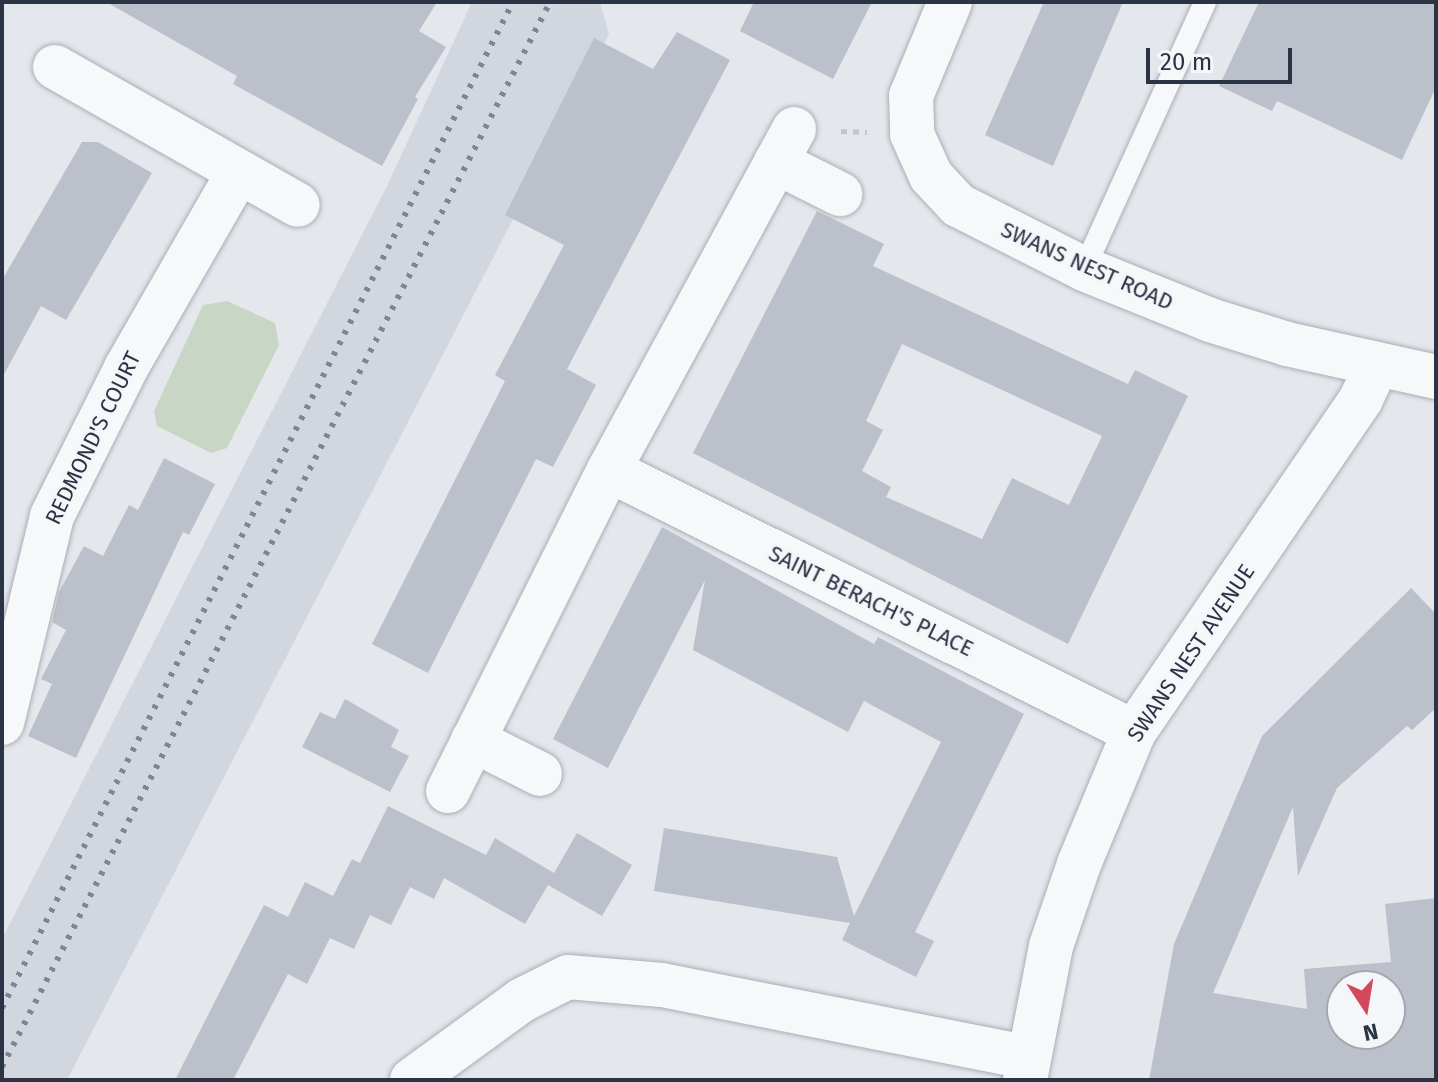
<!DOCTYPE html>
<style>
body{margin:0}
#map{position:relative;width:1438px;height:1082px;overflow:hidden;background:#e4e7ec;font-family:"Fira Sans",sans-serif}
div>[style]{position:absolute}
.built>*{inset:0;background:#d2d6de}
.green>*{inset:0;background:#c9d6c5}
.building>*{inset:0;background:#bbc0ca}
.path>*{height:5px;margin-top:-2.5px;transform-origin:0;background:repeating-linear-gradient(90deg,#c2c5cb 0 6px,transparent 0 12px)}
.roads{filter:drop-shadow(0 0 2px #a9aeb7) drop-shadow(0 0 2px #a9aeb7)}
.lane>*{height:22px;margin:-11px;padding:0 11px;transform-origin:11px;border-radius:11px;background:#f7f8fa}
.street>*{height:44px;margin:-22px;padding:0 22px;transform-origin:22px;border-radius:22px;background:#f7f8fa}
.rail>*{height:6px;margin-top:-3px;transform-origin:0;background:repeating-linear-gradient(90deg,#7d8696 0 4px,transparent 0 12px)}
span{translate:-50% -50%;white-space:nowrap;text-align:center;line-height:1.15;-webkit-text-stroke:6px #f4f6f9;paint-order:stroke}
.street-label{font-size:22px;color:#2b3445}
.frame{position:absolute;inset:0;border:4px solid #2b3445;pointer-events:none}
.north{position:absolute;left:1326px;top:970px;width:80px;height:80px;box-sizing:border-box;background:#f4f6f9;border:2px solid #a4a8b1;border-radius:50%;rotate:168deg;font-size:22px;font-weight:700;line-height:32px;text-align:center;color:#2b3445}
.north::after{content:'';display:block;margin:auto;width:28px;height:36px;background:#d1495b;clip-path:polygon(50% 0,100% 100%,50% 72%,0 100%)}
.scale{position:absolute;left:1146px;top:48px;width:146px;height:36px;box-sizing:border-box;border:4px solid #2b3445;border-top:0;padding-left:10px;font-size:24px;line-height:28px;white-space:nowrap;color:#2b3445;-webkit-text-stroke:6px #f4f6f9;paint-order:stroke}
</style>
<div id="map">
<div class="built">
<div style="clip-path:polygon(472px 2px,600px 2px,609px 34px,67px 1080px,2px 1080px,2px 939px,387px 186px)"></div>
</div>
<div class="green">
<div style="clip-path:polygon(227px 301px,275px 323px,279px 345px,227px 448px,211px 453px,157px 426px,154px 411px,203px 305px)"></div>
</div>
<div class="building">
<div style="clip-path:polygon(106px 2px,437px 2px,419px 31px,446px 47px,415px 97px,418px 99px,382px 166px,233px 84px,237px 76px)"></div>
<div style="clip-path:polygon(754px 2px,872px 2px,833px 79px,740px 31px)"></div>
<div style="clip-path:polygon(1044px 2px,1123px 2px,1053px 166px,985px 135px)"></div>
<div style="clip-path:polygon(1259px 2px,1436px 2px,1436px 87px,1402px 160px,1277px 101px,1272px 111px,1219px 86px)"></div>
<div style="clip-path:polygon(677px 32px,730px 60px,567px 369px,596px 385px,553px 467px,536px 459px,428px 673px,372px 644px,505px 381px,495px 375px,564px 245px,505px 215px,594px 38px,653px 69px)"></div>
<div style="clip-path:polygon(82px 142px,98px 142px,152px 173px,66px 320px,41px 306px,2px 378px,2px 280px)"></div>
<div style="clip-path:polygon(evenodd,817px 211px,884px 244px,873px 266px,1128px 384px,1135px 370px,1188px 396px,1068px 644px,693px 453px,817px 211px,902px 344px,1102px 436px,1069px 505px,1012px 478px,982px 539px,886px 497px,891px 487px,862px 471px,883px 430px,866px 421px,902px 344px)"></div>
<div style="clip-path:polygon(164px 458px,215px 484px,189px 535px,183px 532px,76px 758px,28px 736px,52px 684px,41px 679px,66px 630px,52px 622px,59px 592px,84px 546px,103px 556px,129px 505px,138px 510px)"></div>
<div style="clip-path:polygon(662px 527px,874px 644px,878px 637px,1024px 714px,915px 932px,934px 941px,916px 977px,842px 940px,850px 923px,654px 891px,664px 828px,837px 857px,854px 916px,941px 742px,864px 701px,848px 732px,693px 650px,705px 580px,608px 768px,553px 739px)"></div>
<div style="clip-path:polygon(evenodd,1411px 588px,1436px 614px,1436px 708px,1412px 730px,1407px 726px,1337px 788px,1298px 876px,1293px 807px,1213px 993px,1307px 1009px,1304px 969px,1391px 962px,1385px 904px,1436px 898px,1436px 1080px,1149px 1080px,1174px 944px,1262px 736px,1411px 588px,1342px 986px,1390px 986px,1390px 1034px,1342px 1034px,1342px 986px)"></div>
<div style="clip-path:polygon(345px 699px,399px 730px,391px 747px,409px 756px,390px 792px,302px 747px,320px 712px,335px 719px)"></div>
<div style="clip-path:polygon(388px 806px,486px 855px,495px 838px,554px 873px,577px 833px,632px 865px,602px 916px,548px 885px,525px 924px,444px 878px,434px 899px,410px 887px,391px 925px,370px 915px,354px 949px,330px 938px,307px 984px,288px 974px,233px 1080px,175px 1080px,264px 905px,288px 917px,305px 882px,333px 896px,352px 859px,360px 863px)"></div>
</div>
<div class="path">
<div style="left:841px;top:131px;width:26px;rotate:2deg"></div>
</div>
<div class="roads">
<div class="lane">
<div style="left:1084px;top:269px;width:293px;rotate:-65.6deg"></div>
</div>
<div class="street">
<div style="left:950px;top:2px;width:102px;rotate:112.5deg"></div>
<div style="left:911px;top:96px;width:38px;rotate:88deg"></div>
<div style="left:912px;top:134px;width:46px;rotate:65.7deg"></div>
<div style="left:931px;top:176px;width:40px;rotate:47deg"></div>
<div style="left:958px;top:205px;width:141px;rotate:26.9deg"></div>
<div style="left:1084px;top:269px;width:136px;rotate:22deg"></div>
<div style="left:1210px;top:320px;width:81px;rotate:17.3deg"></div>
<div style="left:1287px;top:344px;width:153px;rotate:12.5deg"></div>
<div style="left:55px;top:67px;width:279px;rotate:29.6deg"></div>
<div style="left:776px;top:162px;width:72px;rotate:26.6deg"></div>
<div style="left:609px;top:470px;width:587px;rotate:26.52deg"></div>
<div style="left:2px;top:723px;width:213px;rotate:-76.4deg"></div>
<div style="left:52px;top:516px;width:165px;rotate:-63.4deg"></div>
<div style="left:126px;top:368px;width:225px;rotate:-60.1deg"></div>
<div style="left:473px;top:740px;width:75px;rotate:26.9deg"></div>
<div style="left:448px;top:791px;width:359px;rotate:-63.4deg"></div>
<div style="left:609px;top:470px;width:388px;rotate:-61.5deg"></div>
<div style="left:412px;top:1080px;width:136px;rotate:-36deg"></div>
<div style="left:522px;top:1000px;width:51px;rotate:-26.6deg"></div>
<div style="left:568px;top:977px;width:94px;rotate:4.9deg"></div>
<div style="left:662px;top:985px;width:372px;rotate:11.2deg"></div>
<div style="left:1025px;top:1080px;width:136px;rotate:-79deg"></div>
<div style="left:1051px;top:946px;width:87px;rotate:-71.1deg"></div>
<div style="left:1079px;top:864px;width:143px;rotate:-67.4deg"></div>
<div style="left:1134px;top:732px;width:403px;rotate:-55.7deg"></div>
<div style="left:1361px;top:399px;width:38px;rotate:-65deg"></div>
</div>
</div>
<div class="rail">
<div style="left:2px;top:1008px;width:1128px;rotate:-63.07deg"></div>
<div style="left:2px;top:1067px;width:1198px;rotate:-62.77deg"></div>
</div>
<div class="street-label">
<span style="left:1087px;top:266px;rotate:24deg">SWANS NEST ROAD</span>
<span style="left:93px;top:438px;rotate:-64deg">REDMOND'S COURT</span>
<span style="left:871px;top:601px;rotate:26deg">SAINT BERACH'S PLACE</span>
<span style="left:1191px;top:653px;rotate:-56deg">SWANS NEST AVENUE</span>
</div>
<div class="frame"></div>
<div class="north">N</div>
<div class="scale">20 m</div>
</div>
